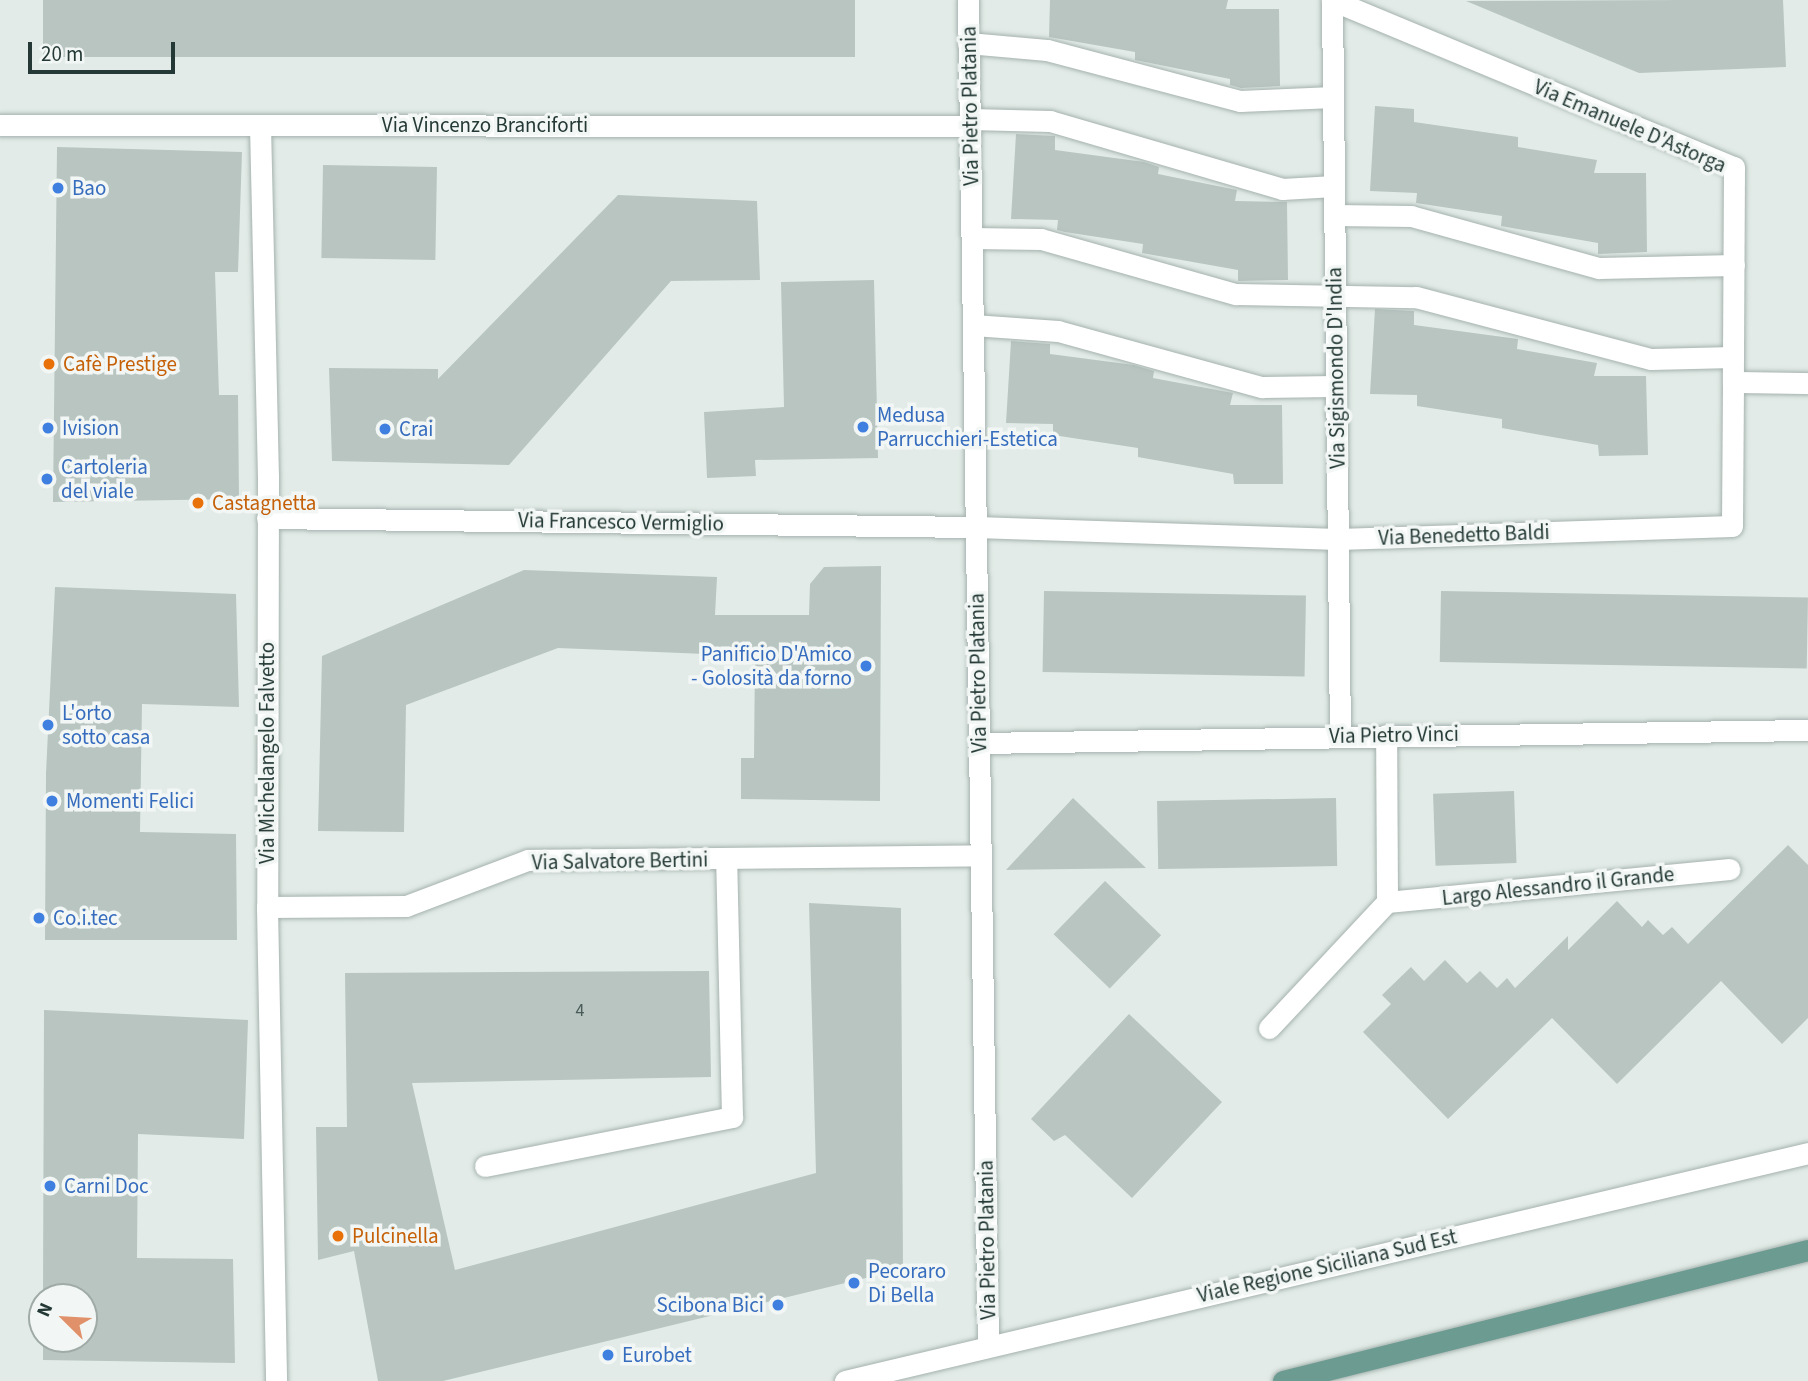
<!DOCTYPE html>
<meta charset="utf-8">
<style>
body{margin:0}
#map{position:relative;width:1808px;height:1381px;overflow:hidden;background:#e2ebe7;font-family:"Source Sans 3",sans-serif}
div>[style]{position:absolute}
.building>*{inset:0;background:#b8c5c1;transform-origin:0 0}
.roads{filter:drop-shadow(0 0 2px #a5b2ae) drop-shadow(0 0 2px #a5b2ae)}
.service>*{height:21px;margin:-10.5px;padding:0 10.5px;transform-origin:10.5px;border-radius:10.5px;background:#fff}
.pedestrian>*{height:21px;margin:-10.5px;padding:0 10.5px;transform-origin:10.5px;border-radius:10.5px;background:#fff}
.minor>*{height:21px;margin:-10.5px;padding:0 10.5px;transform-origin:10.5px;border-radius:10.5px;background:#fff}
.tertiary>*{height:21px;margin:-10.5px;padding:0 10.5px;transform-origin:10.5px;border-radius:10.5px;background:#fff}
.primary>*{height:21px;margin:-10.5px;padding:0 10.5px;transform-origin:10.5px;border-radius:10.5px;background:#6c9b92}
.dots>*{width:19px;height:19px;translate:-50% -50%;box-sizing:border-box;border:4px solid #f2f7f5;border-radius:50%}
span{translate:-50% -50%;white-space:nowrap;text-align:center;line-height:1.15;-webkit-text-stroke:7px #f2f7f5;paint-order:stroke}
.number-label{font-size:18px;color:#495c58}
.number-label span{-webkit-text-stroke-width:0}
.street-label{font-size:21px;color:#243935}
.shop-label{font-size:21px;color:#366cbe}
.left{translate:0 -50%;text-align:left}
.right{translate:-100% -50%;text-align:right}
.food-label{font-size:21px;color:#c56008}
.north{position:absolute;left:28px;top:1283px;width:70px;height:70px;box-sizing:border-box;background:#f2f7f5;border:2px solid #a0aba8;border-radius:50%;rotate:294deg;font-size:19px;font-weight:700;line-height:28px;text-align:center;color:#243935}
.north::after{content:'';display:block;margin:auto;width:24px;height:32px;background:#e1916a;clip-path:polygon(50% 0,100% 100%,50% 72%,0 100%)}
.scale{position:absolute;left:28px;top:42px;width:147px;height:32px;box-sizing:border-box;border:4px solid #243935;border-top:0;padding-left:9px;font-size:21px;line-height:24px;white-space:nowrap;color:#243935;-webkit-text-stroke:5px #f2f7f5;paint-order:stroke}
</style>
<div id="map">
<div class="building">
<div style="left:43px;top:0;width:812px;height:57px"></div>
<div style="clip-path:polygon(1050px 0,1228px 0,1226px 9px,1279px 9px,1280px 86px,1241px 88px,1230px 85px,1230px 79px,1135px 60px,1135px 52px,1049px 37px)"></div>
<div style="clip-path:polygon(1683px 0,1783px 0,1786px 67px,1639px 73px,1466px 1px)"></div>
<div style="clip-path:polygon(1375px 106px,1414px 109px,1414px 122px,1518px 137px,1518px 147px,1597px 160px,1594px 173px,1646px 173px,1647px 252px,1598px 254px,1598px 243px,1501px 226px,1502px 216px,1416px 203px,1417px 193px,1370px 191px)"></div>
<div style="clip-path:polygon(1016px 134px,1055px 136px,1055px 150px,1144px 162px,1159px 167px,1158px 174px,1237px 190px,1235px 201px,1287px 202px,1288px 280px,1238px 281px,1238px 270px,1142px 253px,1143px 244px,1065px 232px,1057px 230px,1058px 220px,1011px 219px)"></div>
<div style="clip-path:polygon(57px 147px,242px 152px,238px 272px,215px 272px,219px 395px,238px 395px,239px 499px,53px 502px)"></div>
<div style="left:323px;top:165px;width:114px;height:93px;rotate:1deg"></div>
<div style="clip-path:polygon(618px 195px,757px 201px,760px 280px,671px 281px,509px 465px,332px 461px,329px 368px,438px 369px,438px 379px)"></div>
<div style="clip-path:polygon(874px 280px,878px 458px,755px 460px,756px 476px,707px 478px,704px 412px,784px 407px,781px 282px)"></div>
<div style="clip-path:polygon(1375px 309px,1414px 311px,1414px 325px,1518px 339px,1517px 349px,1597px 363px,1594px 376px,1646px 376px,1648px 455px,1599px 456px,1598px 445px,1502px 428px,1502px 419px,1417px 406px,1417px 395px,1370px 394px)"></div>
<div style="clip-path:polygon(1011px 341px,1050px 344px,1050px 354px,1134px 365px,1154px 371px,1153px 378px,1233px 393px,1230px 405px,1282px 405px,1283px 484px,1234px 484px,1233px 474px,1138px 457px,1138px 448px,1053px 435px,1053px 424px,1006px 423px)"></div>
<div style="clip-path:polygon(881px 566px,880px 801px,741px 799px,741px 758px,754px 758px,755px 656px,558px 648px,406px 705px,404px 832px,318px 831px,322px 656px,524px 570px,717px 577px,715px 615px,809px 615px,810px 584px,824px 567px)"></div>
<div style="clip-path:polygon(55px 587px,236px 594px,239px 707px,142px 704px,140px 832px,236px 834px,237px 940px,45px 940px,46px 773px)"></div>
<div style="left:1044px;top:591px;width:262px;height:81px;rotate:1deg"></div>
<div style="left:1441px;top:591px;width:367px;height:71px;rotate:1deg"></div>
<div style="left:1514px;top:791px;width:72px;height:81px;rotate:88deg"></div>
<div style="clip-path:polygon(1073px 798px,1146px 868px,1006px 870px)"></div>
<div style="left:1336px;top:798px;width:68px;height:179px;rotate:89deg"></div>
<div style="clip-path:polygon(1788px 845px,1808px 865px,1808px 1018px,1782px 1044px,1721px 981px,1617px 1084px,1552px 1018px,1448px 1119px,1363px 1032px,1391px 1004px,1382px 995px,1411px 967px,1424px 981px,1445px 960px,1467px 983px,1480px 971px,1497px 988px,1507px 978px,1515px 988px,1568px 936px,1568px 950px,1617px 901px,1642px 927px,1648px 920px,1663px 935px,1672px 927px,1688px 944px)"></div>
<div style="left:1105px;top:881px;width:78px;height:74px;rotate:44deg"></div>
<div style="clip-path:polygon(809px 903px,901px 908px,903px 1269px,443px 1381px,378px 1381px,354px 1251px,318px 1260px,316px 1127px,347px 1127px,345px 973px,709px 971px,711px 1077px,412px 1083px,455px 1270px,816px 1173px)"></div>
<div style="clip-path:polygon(44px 1010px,248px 1020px,244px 1139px,138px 1134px,137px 1258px,233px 1259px,235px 1363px,43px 1360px,43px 1339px,84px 1339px,84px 1297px,43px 1297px)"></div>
<div style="clip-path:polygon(1129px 1014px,1222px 1102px,1132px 1198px,1065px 1135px,1054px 1141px,1031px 1119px)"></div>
</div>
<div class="roads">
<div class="service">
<div style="left:485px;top:1166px;width:252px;rotate:-11.2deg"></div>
<div style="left:732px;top:1117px;width:258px;rotate:-91.3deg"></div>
</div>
<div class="pedestrian">
<div style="left:968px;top:43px;width:79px;rotate:5.1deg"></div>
<div style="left:1047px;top:50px;width:200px;rotate:14.8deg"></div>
<div style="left:1240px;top:101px;width:93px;rotate:-2.5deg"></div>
<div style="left:970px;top:119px;width:80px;rotate:1.4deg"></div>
<div style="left:1050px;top:121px;width:242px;rotate:16.3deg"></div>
<div style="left:1282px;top:189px;width:52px;rotate:-3.3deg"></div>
<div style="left:1334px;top:215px;width:77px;rotate:0.7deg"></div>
<div style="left:1411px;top:216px;width:195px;rotate:15.5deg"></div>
<div style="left:1599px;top:268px;width:135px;rotate:-1.3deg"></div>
<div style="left:972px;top:238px;width:69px;rotate:0.8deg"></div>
<div style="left:1041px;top:239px;width:203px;rotate:15.8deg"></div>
<div style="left:1236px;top:294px;width:180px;rotate:1deg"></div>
<div style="left:1416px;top:297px;width:243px;rotate:14.8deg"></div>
<div style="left:1651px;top:359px;width:82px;rotate:-1.4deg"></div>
<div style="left:973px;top:325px;width:85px;rotate:4deg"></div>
<div style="left:1058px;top:331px;width:212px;rotate:15.4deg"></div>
<div style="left:1262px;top:387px;width:73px;rotate:-0.8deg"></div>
</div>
<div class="minor">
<div style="left:968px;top:0;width:1346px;rotate:89.15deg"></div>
<div style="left:1332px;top:0;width:736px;rotate:89.38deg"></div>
<div style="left:1332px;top:0;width:435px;rotate:22.6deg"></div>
<div style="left:1734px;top:167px;width:215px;rotate:90.3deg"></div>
<div style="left:0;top:125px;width:970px;rotate:0.06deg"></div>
<div style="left:260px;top:125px;width:351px;rotate:88.7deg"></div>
<div style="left:268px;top:476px;width:431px;rotate:90.1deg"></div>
<div style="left:267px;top:907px;width:474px;rotate:88.9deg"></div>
<div style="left:267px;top:518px;width:709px;rotate:0.73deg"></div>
<div style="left:976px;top:527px;width:362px;rotate:1.9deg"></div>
<div style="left:1338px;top:539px;width:394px;rotate:-1.9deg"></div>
<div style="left:1732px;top:526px;width:144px;rotate:-89.6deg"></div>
<div style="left:1733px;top:382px;width:75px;rotate:0.8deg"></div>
<div style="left:979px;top:743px;width:829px;rotate:-0.9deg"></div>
<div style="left:1387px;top:902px;width:344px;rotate:-5.5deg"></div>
<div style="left:267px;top:907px;width:139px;rotate:-0.4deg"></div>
<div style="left:406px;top:906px;width:130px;rotate:-20.7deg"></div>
<div style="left:528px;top:860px;width:453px;rotate:-0.6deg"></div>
<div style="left:1269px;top:1028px;width:173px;rotate:-46.9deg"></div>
<div style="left:1387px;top:902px;width:167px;rotate:-90.3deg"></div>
</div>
<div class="tertiary">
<div style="left:845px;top:1381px;width:990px;rotate:-13.32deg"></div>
</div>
<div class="primary">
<div style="left:1283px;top:1381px;width:541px;rotate:-14.01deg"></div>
</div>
</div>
<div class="dots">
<div style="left:58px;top:188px;background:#3f7fe0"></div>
<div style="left:49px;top:364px;background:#e8710a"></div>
<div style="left:863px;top:427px;background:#3f7fe0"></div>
<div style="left:48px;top:428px;background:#3f7fe0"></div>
<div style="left:385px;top:429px;background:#3f7fe0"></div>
<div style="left:47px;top:479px;background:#3f7fe0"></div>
<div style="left:198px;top:503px;background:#e8710a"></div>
<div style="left:866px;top:666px;background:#3f7fe0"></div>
<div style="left:48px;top:725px;background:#3f7fe0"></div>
<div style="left:52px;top:801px;background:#3f7fe0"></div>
<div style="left:39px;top:918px;background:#3f7fe0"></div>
<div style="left:50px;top:1186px;background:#3f7fe0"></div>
<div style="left:338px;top:1236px;background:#e8710a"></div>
<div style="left:854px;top:1283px;background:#3f7fe0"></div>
<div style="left:778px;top:1305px;background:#3f7fe0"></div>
<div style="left:608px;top:1355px;background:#3f7fe0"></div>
</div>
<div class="number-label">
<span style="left:580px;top:1011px">4</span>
</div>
<div class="street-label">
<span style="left:970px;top:106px;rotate:-91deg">Via Pietro Platania</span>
<span style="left:485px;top:125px">Via Vincenzo Branciforti</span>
<span style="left:1630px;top:126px;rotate:23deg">Via Emanuele D'Astorga</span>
<span style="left:1336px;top:368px;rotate:-91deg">Via Sigismondo D'India</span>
<span style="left:621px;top:522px;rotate:1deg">Via Francesco Vermiglio</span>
<span style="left:1464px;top:535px;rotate:-2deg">Via Benedetto Baldi</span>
<span style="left:978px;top:673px;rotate:-91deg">Via Pietro Platania</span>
<span style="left:1394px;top:735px;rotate:-1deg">Via Pietro Vinci</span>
<span style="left:267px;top:753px;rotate:-90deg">Via Michelangelo Falvetto</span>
<span style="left:620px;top:861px;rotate:-1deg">Via Salvatore Bertini</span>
<span style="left:1558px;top:886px;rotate:-6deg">Largo Alessandro il Grande</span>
<span style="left:987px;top:1240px;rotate:-91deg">Via Pietro Platania</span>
<span style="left:1327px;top:1266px;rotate:-13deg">Viale Regione Siciliana Sud Est</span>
</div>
<div class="shop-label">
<span class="left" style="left:72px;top:188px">Bao</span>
<span class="left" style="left:877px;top:427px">Medusa<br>Parrucchieri-Estetica</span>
<span class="left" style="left:62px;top:428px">Ivision</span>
<span class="left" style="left:399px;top:429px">Crai</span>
<span class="left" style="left:61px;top:479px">Cartoleria<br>del viale</span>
<span class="right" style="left:852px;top:666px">Panificio D'Amico<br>- Golosità da forno</span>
<span class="left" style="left:62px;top:725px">L'orto<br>sotto casa</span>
<span class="left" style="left:66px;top:801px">Momenti Felici</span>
<span class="left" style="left:53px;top:918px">Co.i.tec</span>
<span class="left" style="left:64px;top:1186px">Carni Doc</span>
<span class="left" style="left:868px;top:1283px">Pecoraro<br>Di Bella</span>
<span class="right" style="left:764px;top:1305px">Scibona Bici</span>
<span class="left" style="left:622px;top:1355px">Eurobet</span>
</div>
<div class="food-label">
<span class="left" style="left:63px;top:364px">Cafè Prestige</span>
<span class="left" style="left:212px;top:503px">Castagnetta</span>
<span class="left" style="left:352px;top:1236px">Pulcinella</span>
</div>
<div class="north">N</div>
<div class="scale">20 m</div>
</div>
